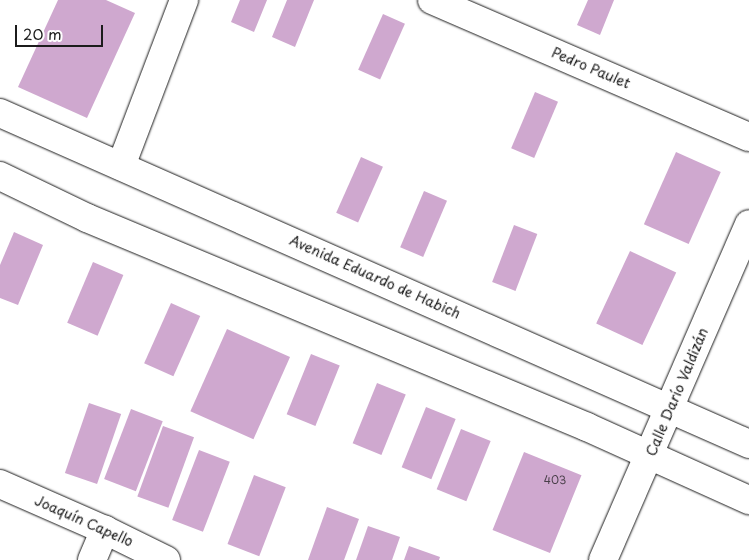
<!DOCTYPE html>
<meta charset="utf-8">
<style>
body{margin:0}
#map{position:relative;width:749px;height:560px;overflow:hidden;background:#fff;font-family:"Playpen Sans",sans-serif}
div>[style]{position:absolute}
.building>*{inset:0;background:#cfa8cf;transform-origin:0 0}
.roads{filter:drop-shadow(0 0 1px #1c1c1c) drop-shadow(0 0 1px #1c1c1c)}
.minor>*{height:28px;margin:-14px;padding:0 14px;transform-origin:14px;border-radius:14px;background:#fff}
.tertiary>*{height:28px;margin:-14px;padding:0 14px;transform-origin:14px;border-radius:14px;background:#fff}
.primary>*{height:28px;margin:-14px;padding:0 14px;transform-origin:14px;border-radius:14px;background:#fff}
span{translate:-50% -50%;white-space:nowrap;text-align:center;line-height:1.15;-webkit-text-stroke:5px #fff;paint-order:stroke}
.number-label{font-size:11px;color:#493f49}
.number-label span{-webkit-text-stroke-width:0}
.street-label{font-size:14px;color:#1c1c1c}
.scale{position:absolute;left:15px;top:25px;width:88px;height:22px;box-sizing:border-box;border:2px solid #1c1c1c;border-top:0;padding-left:6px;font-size:15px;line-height:18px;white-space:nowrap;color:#1c1c1c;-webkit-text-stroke:4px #fff;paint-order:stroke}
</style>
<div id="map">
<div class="building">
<div style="clip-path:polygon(58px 0,106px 0,135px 13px,87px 118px,18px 87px)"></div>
<div style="clip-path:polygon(240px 0,267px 0,254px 32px,231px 22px)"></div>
<div style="clip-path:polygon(287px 0,314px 0,295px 47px,272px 37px)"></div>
<div style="clip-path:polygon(588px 0,614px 0,600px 35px,577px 25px)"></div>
<div style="left:383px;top:14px;width:24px;height:61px;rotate:24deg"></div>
<div style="left:535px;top:92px;width:25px;height:61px;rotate:23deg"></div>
<div style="left:676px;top:152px;width:49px;height:79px;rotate:24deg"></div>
<div style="left:361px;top:157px;width:24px;height:61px;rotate:24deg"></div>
<div style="left:424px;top:191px;width:25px;height:61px;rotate:23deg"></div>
<div style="left:514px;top:225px;width:25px;height:61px;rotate:21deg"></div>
<div style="clip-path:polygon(14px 232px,43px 245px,18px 305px,0 298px,0 265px)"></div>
<div style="left:630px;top:251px;width:51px;height:80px;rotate:25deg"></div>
<div style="left:93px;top:262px;width:33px;height:66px;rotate:23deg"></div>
<div style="left:171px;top:303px;width:32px;height:66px;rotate:24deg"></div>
<div style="left:227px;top:329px;width:69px;height:90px;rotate:24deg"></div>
<div style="left:311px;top:354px;width:31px;height:65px;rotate:22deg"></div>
<div style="left:377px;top:383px;width:31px;height:65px;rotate:22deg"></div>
<div style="left:89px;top:403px;width:34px;height:74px;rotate:19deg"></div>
<div style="left:426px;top:407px;width:32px;height:65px;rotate:22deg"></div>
<div style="left:131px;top:409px;width:34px;height:75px;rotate:21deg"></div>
<div style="left:163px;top:426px;width:33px;height:75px;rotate:20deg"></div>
<div style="left:461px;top:429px;width:32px;height:65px;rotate:22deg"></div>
<div style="left:199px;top:450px;width:33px;height:75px;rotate:21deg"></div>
<div style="left:524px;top:452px;width:62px;height:84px;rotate:22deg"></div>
<div style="left:254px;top:475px;width:34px;height:74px;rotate:21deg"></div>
<div style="clip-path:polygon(327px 507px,359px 519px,344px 560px,308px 560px)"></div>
<div style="clip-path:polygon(368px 526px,400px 537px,392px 560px,356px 560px)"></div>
<div style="clip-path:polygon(409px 546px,440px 557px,439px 560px,404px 560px)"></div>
</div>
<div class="roads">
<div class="minor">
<div style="left:432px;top:0;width:345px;rotate:23.4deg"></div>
<div style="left:0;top:484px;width:115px;rotate:23.7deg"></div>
<div style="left:105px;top:530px;width:68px;rotate:26.2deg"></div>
<div style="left:92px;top:560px;width:33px;rotate:-67deg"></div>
</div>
<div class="tertiary">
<div style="left:121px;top:166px;width:178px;rotate:-69.2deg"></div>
<div style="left:603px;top:560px;width:366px;rotate:-66.5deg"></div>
</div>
<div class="primary">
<div style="left:0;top:113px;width:819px;rotate:23.84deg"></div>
<div style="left:0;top:176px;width:97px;rotate:25.8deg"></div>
<div style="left:87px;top:218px;width:542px;rotate:22.68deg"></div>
<div style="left:587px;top:427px;width:178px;rotate:24.3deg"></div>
</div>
</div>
<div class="number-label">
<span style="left:555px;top:480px">403</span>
</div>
<div class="street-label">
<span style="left:591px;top:68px;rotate:23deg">Pedro Paulet</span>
<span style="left:375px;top:277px;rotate:24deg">Avenida Eduardo de Habich</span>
<span style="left:677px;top:392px;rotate:-67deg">Calle Darío Valdizán</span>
<span style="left:84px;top:521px;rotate:24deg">Joaquín Capello</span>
</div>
<div class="scale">20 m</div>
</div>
